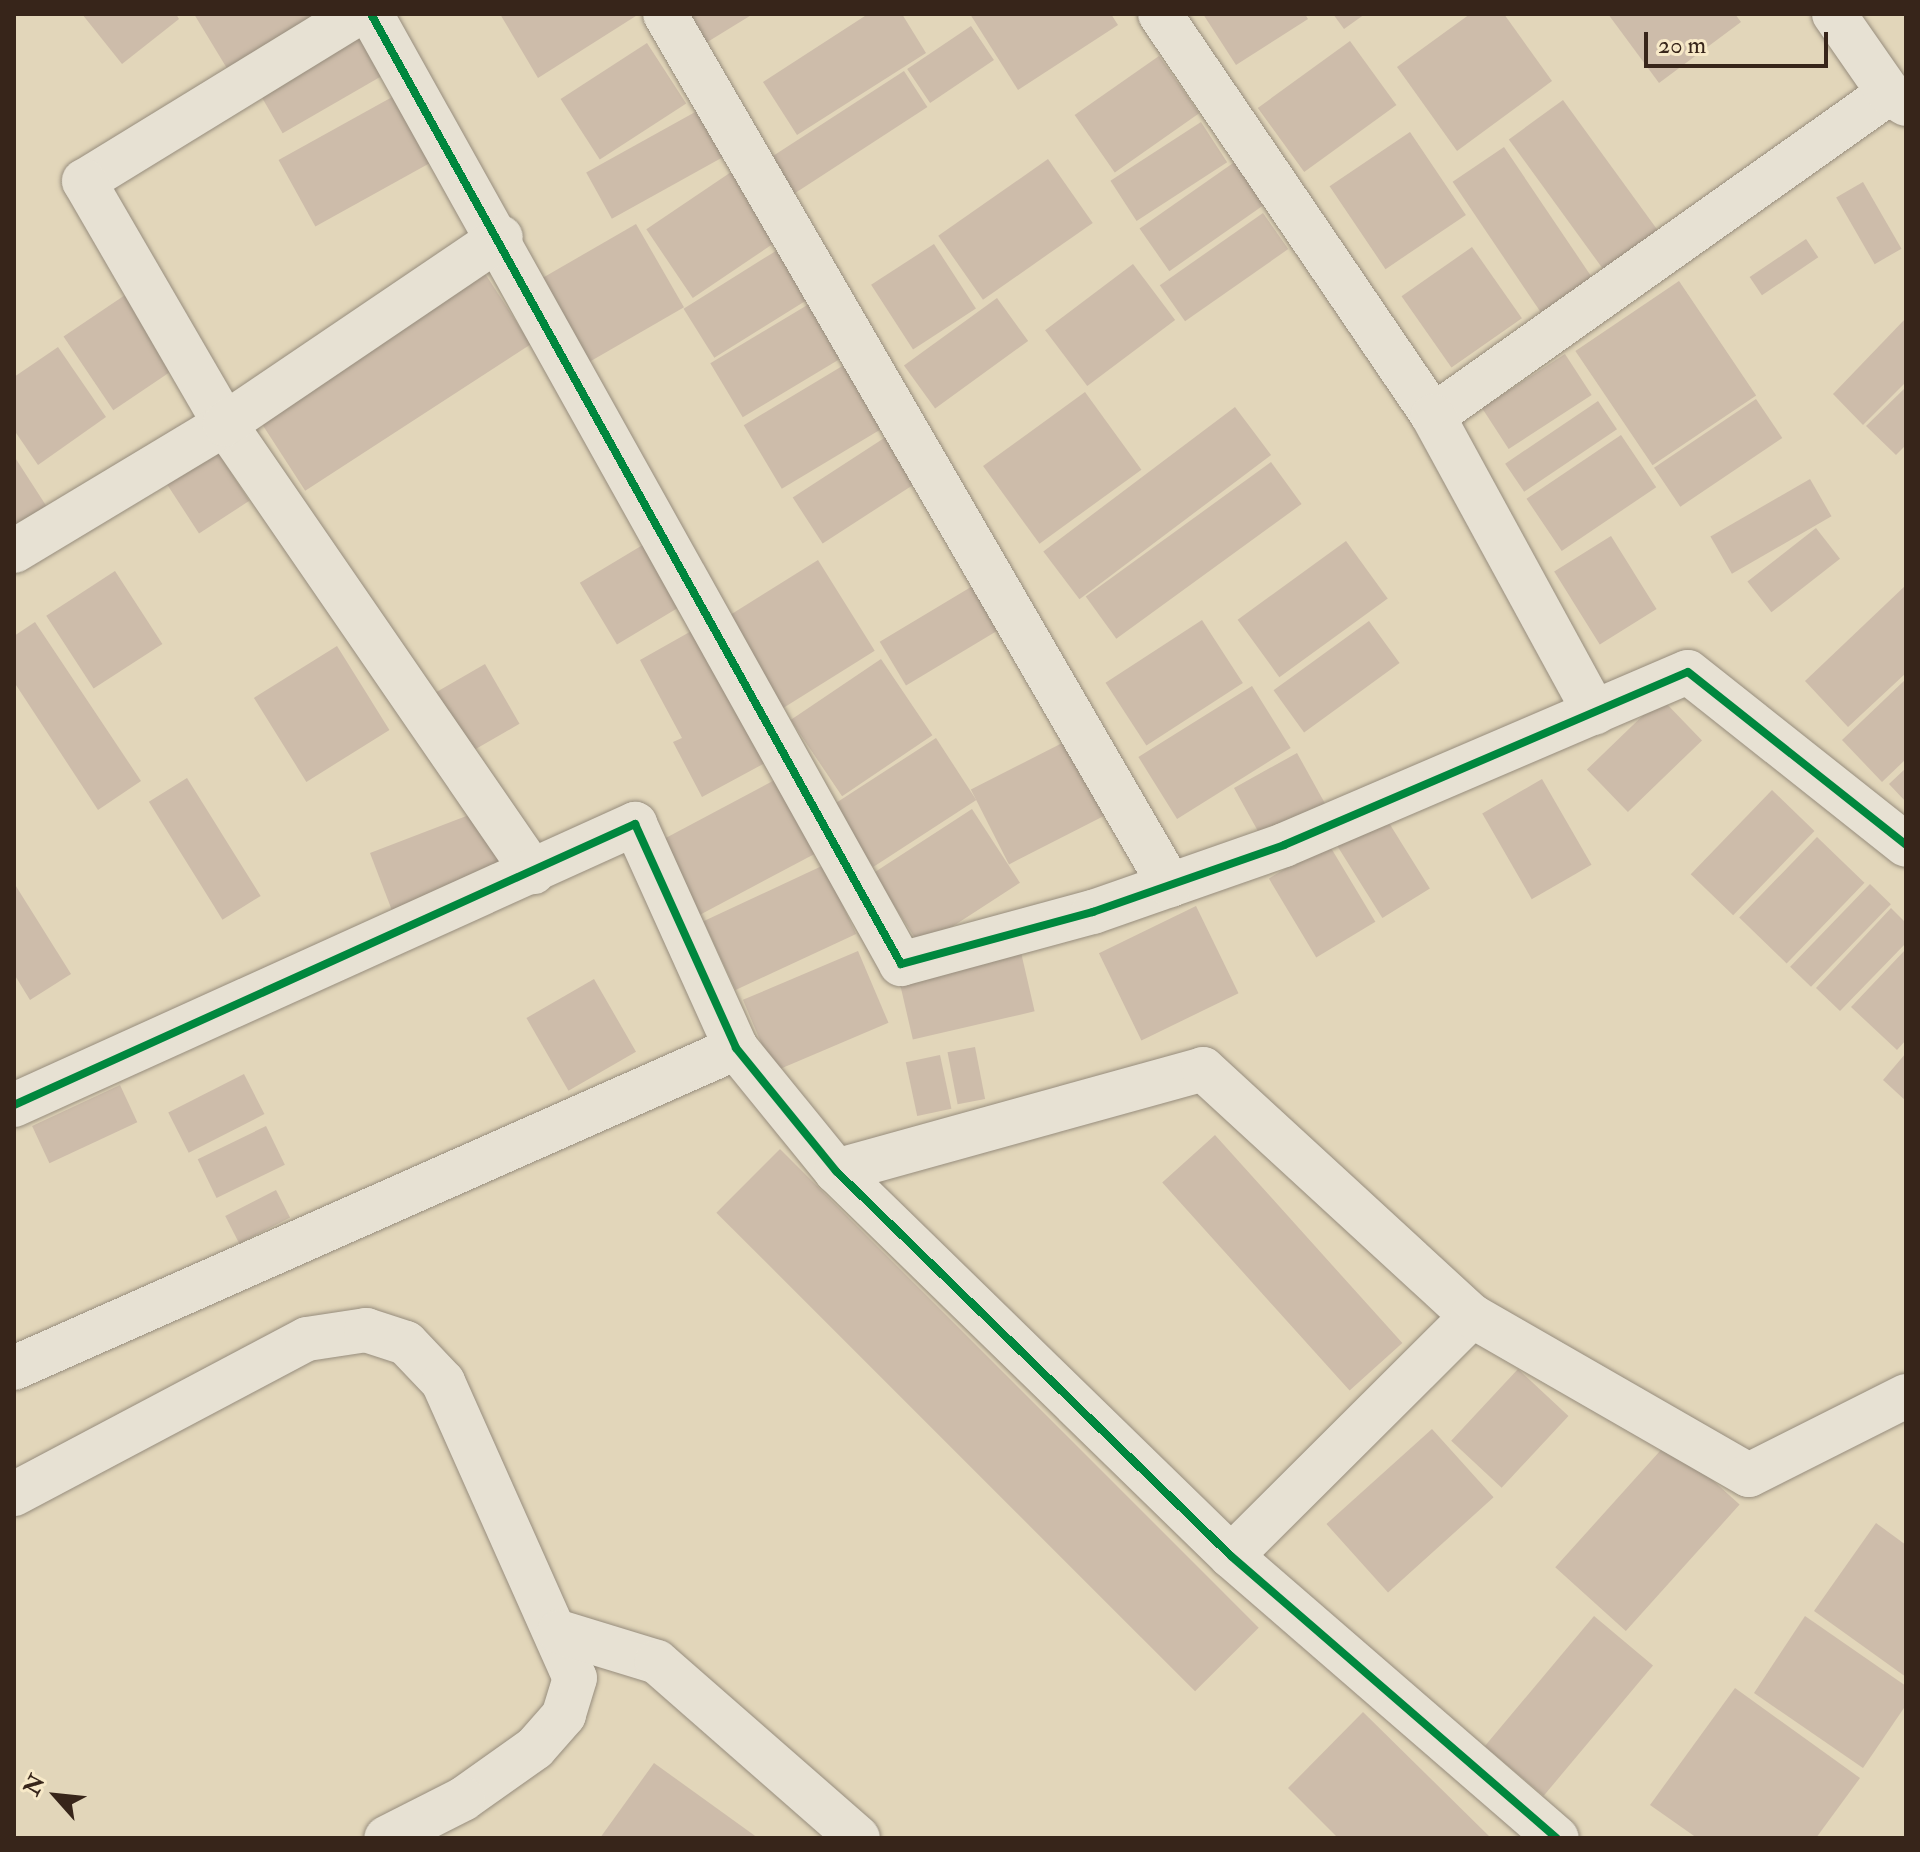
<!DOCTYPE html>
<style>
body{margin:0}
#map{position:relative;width:1920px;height:1852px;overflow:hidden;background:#e2d6ba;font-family:"IM FELL Double Pica",serif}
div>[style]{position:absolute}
.building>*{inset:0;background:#cdbcaa;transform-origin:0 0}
.roads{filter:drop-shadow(0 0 2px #978d7d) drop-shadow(0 0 2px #978d7d)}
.minor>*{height:44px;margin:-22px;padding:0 22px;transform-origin:22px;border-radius:22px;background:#e7e1d3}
.cycleway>*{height:8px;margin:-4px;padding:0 4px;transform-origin:4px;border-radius:4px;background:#00873e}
span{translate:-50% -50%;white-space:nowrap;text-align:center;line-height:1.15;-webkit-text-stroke:7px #f7e9c8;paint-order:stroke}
.frame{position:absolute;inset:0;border:16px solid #37251a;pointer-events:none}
.north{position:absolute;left:16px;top:1756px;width:80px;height:80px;-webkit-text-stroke:6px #f7e9c8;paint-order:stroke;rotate:297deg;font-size:22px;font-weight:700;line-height:32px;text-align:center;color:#37251a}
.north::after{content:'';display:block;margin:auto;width:28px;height:36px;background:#37251a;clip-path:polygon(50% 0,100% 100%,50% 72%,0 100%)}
.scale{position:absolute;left:1644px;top:32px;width:184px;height:36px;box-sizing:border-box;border:4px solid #37251a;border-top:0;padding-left:10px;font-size:24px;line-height:28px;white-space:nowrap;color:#37251a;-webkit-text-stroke:6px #f7e9c8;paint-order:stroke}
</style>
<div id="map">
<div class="building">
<div style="clip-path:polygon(82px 14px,176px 14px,179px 19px,122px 64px)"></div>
<div style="clip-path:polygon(194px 14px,313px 14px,318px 22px,231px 75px)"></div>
<div style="clip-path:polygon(500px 14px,639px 14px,538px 78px)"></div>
<div style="clip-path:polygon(675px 14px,753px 14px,696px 49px)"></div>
<div style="clip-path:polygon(868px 14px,902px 14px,926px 53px,797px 135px,763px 82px)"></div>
<div style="clip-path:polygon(970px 14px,1111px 14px,1118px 25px,1018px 90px)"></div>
<div style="clip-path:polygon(1203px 14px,1305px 14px,1308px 19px,1236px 65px)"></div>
<div style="clip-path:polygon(1333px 14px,1365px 14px,1344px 29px)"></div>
<div style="clip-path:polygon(1470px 14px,1504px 14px,1552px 81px,1457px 151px,1397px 67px)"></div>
<div style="clip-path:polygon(1608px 14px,1735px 14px,1741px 22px,1659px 83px)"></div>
<div style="left:971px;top:26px;width:41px;height:77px;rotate:56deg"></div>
<div style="left:365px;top:28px;width:50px;height:124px;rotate:60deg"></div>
<div style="left:1350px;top:41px;width:79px;height:114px;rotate:54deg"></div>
<div style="left:647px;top:43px;width:72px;height:103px;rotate:57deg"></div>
<div style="left:1159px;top:56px;width:70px;height:103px;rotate:55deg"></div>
<div style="left:904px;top:71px;width:43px;height:159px;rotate:57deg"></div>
<div style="left:394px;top:96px;width:76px;height:132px;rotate:61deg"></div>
<div style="left:1563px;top:100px;width:163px;height:67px;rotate:54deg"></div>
<div style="left:706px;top:106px;width:53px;height:137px;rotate:61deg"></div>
<div style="left:1201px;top:122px;width:48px;height:108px;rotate:57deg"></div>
<div style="left:1410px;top:132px;width:100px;height:97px;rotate:56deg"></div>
<div style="left:1504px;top:147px;width:160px;height:62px;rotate:56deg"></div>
<div style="left:1246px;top:154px;width:52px;height:130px;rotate:55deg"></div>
<div style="left:1048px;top:159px;width:78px;height:134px;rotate:55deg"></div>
<div style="left:740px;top:166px;width:83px;height:113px;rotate:56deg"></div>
<div style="left:1863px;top:182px;width:77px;height:31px;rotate:60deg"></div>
<div style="left:1263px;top:213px;width:44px;height:126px;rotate:55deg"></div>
<div style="left:636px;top:224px;width:96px;height:115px;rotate:60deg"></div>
<div style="left:1806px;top:239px;width:22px;height:68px;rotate:56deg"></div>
<div style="left:787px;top:244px;width:58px;height:122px;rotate:58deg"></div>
<div style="left:934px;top:244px;width:77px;height:75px;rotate:57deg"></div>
<div style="left:1472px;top:247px;width:87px;height:86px;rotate:55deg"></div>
<div style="left:1133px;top:264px;width:70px;height:110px;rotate:53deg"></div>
<div style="left:484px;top:272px;width:86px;height:269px;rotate:57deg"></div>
<div style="left:1679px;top:281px;width:138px;height:125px;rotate:56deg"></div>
<div style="left:134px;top:289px;width:89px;height:85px;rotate:56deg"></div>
<div style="left:997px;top:298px;width:53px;height:115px;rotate:54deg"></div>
<div style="left:814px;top:301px;width:63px;height:121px;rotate:59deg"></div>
<div style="clip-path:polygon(1906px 318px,1906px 382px,1863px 425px,1833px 394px)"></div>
<div style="clip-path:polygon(58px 347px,106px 417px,38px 465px,14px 430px,14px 377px)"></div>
<div style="left:1565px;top:354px;width:49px;height:99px;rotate:57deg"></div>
<div style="left:844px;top:365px;width:74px;height:117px;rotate:59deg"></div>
<div style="clip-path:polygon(1906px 387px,1906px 445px,1896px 455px,1866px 426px)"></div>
<div style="left:1085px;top:392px;width:96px;height:126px;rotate:54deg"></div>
<div style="left:1756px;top:399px;width:47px;height:123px;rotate:56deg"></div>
<div style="left:1598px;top:401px;width:34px;height:112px;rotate:56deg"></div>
<div style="left:1235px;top:407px;width:60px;height:240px;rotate:53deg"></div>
<div style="left:895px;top:431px;width:55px;height:122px;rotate:57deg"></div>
<div style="left:1621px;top:435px;width:63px;height:114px;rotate:56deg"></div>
<div style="left:215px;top:448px;width:63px;height:60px;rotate:57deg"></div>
<div style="clip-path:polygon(14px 456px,47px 507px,14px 528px)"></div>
<div style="left:1271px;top:462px;width:52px;height:229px;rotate:54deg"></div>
<div style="left:1810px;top:479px;width:43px;height:115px;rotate:60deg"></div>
<div style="left:1816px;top:528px;width:39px;height:87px;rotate:52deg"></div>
<div style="left:1611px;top:536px;width:86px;height:67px;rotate:58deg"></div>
<div style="left:651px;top:540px;width:72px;height:83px;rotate:59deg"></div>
<div style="left:1346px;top:541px;width:71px;height:134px;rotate:54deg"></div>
<div style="left:818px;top:560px;width:107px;height:114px;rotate:58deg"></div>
<div style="left:115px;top:571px;width:87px;height:82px;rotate:57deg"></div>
<div style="left:986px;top:578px;width:51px;height:124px;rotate:59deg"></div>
<div style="clip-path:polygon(1906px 585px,1906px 673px,1848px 727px,1805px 681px)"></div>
<div style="left:1202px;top:620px;width:75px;height:115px;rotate:57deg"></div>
<div style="left:1369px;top:621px;width:52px;height:118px;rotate:54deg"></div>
<div style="clip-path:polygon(35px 622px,141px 781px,98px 810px,14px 682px,14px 636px)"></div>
<div style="clip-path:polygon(695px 629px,767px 762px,702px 797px,673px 742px,682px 738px,640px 660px)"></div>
<div style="left:337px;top:646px;width:99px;height:98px;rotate:58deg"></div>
<div style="left:881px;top:659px;width:92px;height:109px;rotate:56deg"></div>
<div style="left:485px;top:664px;width:69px;height:57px;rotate:60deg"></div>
<div style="clip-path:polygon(1906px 679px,1906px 759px,1882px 782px,1842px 740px)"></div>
<div style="left:1252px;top:686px;width:73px;height:134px;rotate:58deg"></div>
<div style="left:1661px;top:698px;width:59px;height:103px;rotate:46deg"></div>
<div style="left:1076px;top:736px;width:84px;height:118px;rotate:63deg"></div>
<div style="left:936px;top:738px;width:74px;height:123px;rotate:57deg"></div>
<div style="left:1297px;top:753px;width:63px;height:72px;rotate:61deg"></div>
<div style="clip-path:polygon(1906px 768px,1906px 802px,1889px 784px)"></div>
<div style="left:784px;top:775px;width:84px;height:143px;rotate:62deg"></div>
<div style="left:187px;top:778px;width:139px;height:45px;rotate:58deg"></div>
<div style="left:1542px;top:779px;width:99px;height:69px;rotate:60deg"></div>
<div style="left:1772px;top:790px;width:59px;height:117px;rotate:44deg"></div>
<div style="left:1379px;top:807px;width:96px;height:56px;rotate:58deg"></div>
<div style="left:972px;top:809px;width:88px;height:118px;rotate:57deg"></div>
<div style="left:482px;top:810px;width:62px;height:120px;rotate:69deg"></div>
<div style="left:1817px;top:837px;width:66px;height:112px;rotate:44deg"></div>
<div style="left:1328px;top:843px;width:92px;height:69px;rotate:59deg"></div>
<div style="left:824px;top:865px;width:76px;height:133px;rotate:65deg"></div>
<div style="clip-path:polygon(14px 883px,71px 974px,30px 1000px,14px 974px)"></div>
<div style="left:1870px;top:884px;width:29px;height:115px;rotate:44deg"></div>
<div style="left:1196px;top:906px;width:97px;height:108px;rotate:64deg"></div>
<div style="clip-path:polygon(1891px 908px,1906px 923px,1906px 943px,1840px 1011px,1816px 988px)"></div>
<div style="left:1020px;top:948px;width:65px;height:125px;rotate:77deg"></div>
<div style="clip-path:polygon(1906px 949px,1906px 1040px,1897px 1050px,1851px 1007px)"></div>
<div style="left:858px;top:951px;width:78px;height:125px;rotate:67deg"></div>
<div style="left:594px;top:979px;width:84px;height:78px;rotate:60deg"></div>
<div style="left:975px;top:1047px;width:53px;height:28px;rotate:79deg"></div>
<div style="clip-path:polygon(1906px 1053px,1906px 1101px,1883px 1080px)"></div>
<div style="left:940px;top:1055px;width:55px;height:35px;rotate:78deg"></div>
<div style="left:244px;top:1074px;width:45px;height:85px;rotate:63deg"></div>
<div style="left:120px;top:1085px;width:41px;height:97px;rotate:65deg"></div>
<div style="left:266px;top:1126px;width:43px;height:76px;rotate:64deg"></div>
<div style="left:1215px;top:1135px;width:280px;height:71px;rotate:48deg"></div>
<div style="left:780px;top:1149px;width:677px;height:90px;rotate:45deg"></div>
<div style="left:276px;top:1190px;width:31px;height:57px;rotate:63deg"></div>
<div style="left:1518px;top:1369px;width:69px;height:98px;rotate:43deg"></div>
<div style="left:1432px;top:1429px;width:92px;height:142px;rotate:48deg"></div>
<div style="left:1669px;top:1441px;width:95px;height:170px;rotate:42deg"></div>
<div style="clip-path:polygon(1876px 1523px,1906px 1545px,1906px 1677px,1814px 1611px)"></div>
<div style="left:1594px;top:1616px;width:77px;height:170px;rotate:40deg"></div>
<div style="clip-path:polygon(1805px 1616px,1906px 1686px,1906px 1705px,1863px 1768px,1754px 1693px)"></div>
<div style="clip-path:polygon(1735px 1688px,1860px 1778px,1816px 1838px,1697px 1838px,1650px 1805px)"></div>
<div style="clip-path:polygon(1363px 1712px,1491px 1838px,1338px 1838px,1288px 1788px)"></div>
<div style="clip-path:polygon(654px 1763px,758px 1838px,600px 1838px)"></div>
</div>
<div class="roads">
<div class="minor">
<div style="left:357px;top:14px;width:320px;rotate:148.5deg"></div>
<div style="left:84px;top:181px;width:281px;rotate:59.9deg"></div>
<div style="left:225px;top:424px;width:544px;rotate:55.49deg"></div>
<div style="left:371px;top:14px;width:1088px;rotate:60.84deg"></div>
<div style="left:901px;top:964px;width:199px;rotate:-15.2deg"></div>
<div style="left:1093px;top:912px;width:202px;rotate:-19.3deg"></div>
<div style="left:1284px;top:845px;width:439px;rotate:-23.2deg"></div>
<div style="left:1688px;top:672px;width:278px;rotate:38.4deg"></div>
<div style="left:665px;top:14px;width:1007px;rotate:59.9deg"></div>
<div style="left:1160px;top:14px;width:486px;rotate:55.8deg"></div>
<div style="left:1433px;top:416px;width:559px;rotate:-35.31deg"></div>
<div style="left:1834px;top:14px;width:96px;rotate:55.2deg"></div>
<div style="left:1889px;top:93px;width:20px;rotate:33deg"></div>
<div style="left:1433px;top:416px;width:338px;rotate:61.4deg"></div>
<div style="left:14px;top:551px;width:246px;rotate:-31deg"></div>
<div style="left:225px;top:424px;width:333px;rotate:-34.1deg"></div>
<div style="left:14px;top:1105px;width:682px;rotate:-24.35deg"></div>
<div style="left:635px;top:824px;width:246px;rotate:65.7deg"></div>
<div style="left:736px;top:1048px;width:159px;rotate:50.9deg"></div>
<div style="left:836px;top:1171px;width:552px;rotate:44.27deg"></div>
<div style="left:1231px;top:1556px;width:431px;rotate:40.9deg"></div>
<div style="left:836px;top:1171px;width:381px;rotate:-15.5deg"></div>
<div style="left:1203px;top:1069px;width:365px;rotate:42.6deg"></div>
<div style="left:1472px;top:1316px;width:340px;rotate:135.1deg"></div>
<div style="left:1472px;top:1316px;width:319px;rotate:29.9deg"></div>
<div style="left:1749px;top:1475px;width:176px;rotate:-26.7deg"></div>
<div style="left:14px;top:1368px;width:790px;rotate:-23.9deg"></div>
<div style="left:14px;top:1494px;width:331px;rotate:-27.9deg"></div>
<div style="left:307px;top:1339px;width:60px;rotate:-8.7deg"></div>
<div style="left:366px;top:1330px;width:42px;rotate:18deg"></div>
<div style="left:406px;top:1343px;width:54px;rotate:46.5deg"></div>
<div style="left:443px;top:1382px;width:324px;rotate:66deg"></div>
<div style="left:575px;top:1678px;width:39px;rotate:107deg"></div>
<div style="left:564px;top:1715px;width:44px;rotate:131.3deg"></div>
<div style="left:535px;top:1748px;width:88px;rotate:144.7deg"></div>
<div style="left:463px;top:1799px;width:86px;rotate:153.1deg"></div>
<div style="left:559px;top:1632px;width:102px;rotate:17deg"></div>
<div style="left:657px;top:1662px;width:267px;rotate:41.2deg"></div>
</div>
</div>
<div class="cycleway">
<div style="left:371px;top:14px;width:1088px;rotate:60.84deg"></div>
<div style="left:901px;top:964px;width:199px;rotate:-15.2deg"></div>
<div style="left:1093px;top:912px;width:202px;rotate:-19.3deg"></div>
<div style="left:1284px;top:845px;width:439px;rotate:-23.2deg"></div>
<div style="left:1688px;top:672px;width:278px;rotate:38.4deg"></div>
<div style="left:14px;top:1105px;width:682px;rotate:-24.35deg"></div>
<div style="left:635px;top:824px;width:246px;rotate:65.7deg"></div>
<div style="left:736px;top:1048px;width:159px;rotate:50.9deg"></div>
<div style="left:836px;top:1171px;width:552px;rotate:44.27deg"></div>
<div style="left:1231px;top:1556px;width:431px;rotate:40.9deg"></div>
</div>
<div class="frame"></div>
<div class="north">N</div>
<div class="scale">20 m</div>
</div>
